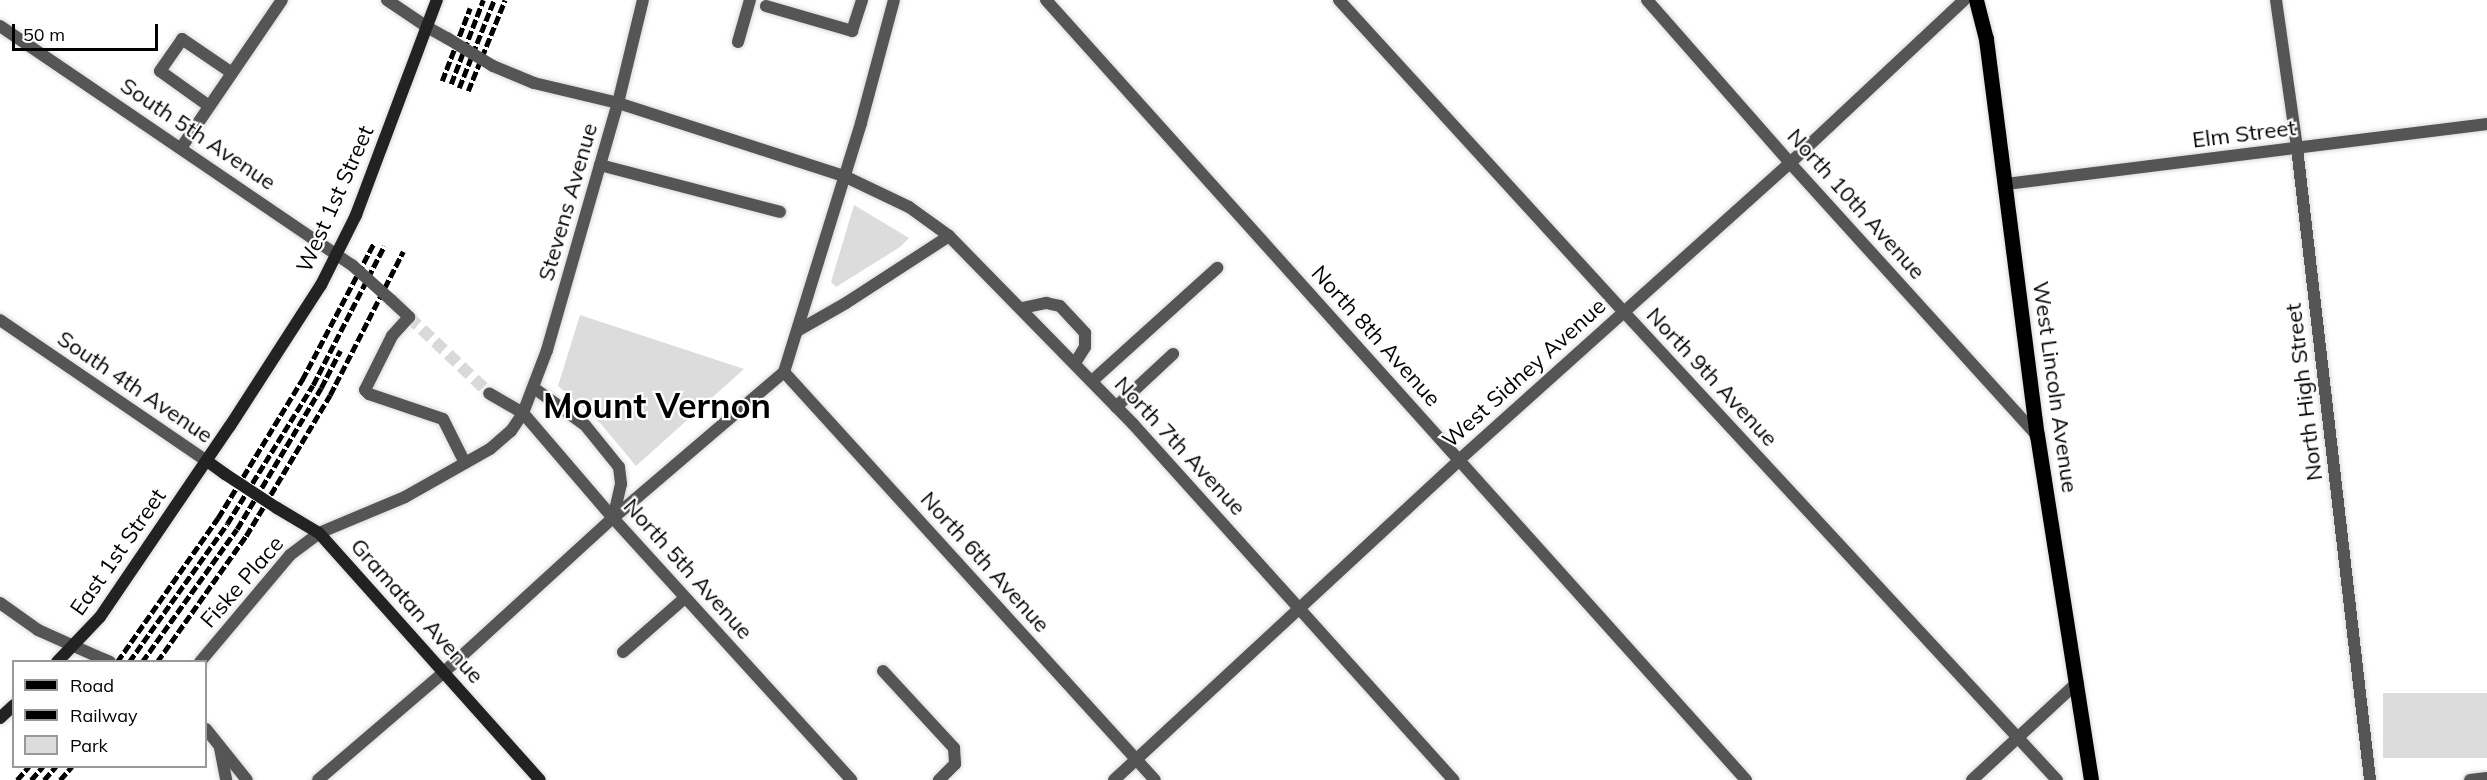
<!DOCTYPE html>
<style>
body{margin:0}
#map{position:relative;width:2487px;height:780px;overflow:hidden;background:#fff;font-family:Mulish,sans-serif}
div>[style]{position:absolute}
.green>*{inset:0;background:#dcdcdc;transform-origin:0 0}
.tertiary-tunnel>*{height:12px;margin-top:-6px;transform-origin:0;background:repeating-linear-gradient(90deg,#d9d9d9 0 12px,transparent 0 18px)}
.roads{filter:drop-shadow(0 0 2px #dbdbdb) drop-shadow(0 0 2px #dbdbdb)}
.service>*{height:12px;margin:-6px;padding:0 6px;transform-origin:6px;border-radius:6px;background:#555}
.minor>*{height:12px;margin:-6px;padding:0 6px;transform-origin:6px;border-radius:6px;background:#555}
.tertiary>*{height:12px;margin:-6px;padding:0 6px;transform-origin:6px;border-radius:6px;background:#555}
.secondary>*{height:12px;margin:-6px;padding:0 6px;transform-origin:6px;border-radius:6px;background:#222}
.primary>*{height:15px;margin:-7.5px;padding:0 7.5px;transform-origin:7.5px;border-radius:7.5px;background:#000}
.rail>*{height:4.5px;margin-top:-2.25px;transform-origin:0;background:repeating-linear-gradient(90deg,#000 0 9px,transparent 0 12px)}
.minor-bridge>*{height:12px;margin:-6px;padding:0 6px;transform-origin:6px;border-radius:6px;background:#555}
.tertiary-bridge>*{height:12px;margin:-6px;padding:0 6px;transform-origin:6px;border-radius:6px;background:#555}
.secondary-bridge>*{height:12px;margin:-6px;padding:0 6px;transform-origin:6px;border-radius:6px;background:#222}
span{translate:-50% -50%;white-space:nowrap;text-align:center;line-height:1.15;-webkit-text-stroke:4.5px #fff;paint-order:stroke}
.street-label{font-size:22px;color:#000}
.town-label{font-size:34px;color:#000;font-weight:700}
.legend{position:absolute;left:12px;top:660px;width:195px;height:108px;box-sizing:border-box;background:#fff;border:2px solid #999;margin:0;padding:8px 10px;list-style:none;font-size:18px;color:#000}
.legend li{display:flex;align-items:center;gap:12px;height:30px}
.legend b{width:30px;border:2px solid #999}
.scale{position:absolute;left:12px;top:24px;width:146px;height:27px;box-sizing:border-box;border:3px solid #000;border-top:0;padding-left:8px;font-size:18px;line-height:21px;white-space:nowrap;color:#000;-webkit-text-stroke:4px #fff;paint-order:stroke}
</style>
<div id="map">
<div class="green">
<div style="clip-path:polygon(854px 205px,909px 238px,900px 247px,836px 287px,831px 282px)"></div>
<div style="clip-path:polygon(580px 315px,744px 369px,636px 466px,601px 424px,558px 386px)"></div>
<div style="left:2487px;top:693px;width:65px;height:104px;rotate:90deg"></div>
</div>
<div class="tertiary-tunnel">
<div style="left:409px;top:317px;width:110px;rotate:43.5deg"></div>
</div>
<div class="roads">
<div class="service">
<div style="left:766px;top:6px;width:90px;rotate:16.2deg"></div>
<div style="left:852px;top:31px;width:33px;rotate:-72deg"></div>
<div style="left:738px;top:42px;width:44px;rotate:-74.1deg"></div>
<div style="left:209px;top:106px;width:60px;rotate:-144.5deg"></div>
<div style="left:160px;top:71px;width:39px;rotate:-55deg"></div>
<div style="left:182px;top:39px;width:60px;rotate:34.2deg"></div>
<div style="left:181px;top:148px;width:179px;rotate:-55.7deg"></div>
<div style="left:600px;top:165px;width:186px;rotate:14.6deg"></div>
<div style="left:1022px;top:308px;width:25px;rotate:-12deg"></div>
<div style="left:1046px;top:303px;width:14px;rotate:12deg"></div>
<div style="left:1060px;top:306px;width:37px;rotate:47deg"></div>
<div style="left:1085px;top:333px;width:14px;rotate:90deg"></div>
<div style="left:1085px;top:347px;width:19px;rotate:122deg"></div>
<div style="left:409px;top:317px;width:25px;rotate:132deg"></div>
<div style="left:392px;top:336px;width:60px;rotate:116.6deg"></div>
<div style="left:365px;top:390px;width:6px;rotate:45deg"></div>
<div style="left:369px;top:394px;width:78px;rotate:18.7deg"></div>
<div style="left:443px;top:419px;width:49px;rotate:63.4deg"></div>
<div style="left:1092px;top:381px;width:169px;rotate:-42.1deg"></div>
<div style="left:534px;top:388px;width:63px;rotate:36deg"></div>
<div style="left:585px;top:425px;width:54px;rotate:51deg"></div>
<div style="left:619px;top:467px;width:17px;rotate:83deg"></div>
<div style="left:621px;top:484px;width:35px;rotate:103deg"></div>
<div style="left:1116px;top:407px;width:78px;rotate:-42.9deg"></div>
<div style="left:623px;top:652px;width:82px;rotate:-41.1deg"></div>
<div style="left:96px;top:656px;width:15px;rotate:23deg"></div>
<div style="left:883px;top:671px;width:105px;rotate:47.3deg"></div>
<div style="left:954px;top:748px;width:16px;rotate:86deg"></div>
<div style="left:955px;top:764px;width:23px;rotate:135deg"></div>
</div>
<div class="minor">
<div style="left:1046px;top:0;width:1048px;rotate:48.09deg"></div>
<div style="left:1339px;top:0;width:421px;rotate:47.6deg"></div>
<div style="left:1623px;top:311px;width:639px;rotate:47.22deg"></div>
<div style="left:1647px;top:0;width:217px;rotate:48.7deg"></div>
<div style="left:1790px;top:163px;width:367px;rotate:47.8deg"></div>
<div style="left:2276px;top:0;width:149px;rotate:81.9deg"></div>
<div style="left:2297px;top:148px;width:636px;rotate:83.41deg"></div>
<div style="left:427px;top:27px;width:23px;rotate:29deg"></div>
<div style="left:493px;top:66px;width:44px;rotate:22.5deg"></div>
<div style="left:534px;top:83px;width:86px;rotate:13.4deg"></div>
<div style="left:618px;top:103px;width:237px;rotate:17.9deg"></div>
<div style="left:844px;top:176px;width:72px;rotate:25.5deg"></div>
<div style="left:909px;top:207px;width:49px;rotate:35.9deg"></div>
<div style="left:949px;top:236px;width:263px;rotate:45.6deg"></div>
<div style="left:1133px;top:424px;width:479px;rotate:48deg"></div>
<div style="left:2006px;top:184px;width:485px;rotate:-7.1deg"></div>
<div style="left:0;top:320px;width:250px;rotate:34.3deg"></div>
<div style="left:797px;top:331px;width:56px;rotate:-29.7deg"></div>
<div style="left:846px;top:303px;width:123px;rotate:-33deg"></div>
<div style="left:784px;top:372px;width:225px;rotate:139.5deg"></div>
<div style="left:613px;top:518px;width:354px;rotate:47.7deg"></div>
<div style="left:784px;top:372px;width:551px;rotate:47.72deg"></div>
<div style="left:784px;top:372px;width:261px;rotate:-72.8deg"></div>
<div style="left:861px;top:123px;width:127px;rotate:-75deg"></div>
<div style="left:523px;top:413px;width:67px;rotate:-69.1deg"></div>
<div style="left:547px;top:350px;width:257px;rotate:-74deg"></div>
<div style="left:618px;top:103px;width:106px;rotate:-76.4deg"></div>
<div style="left:0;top:603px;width:47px;rotate:35.4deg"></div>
<div style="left:38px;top:630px;width:64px;rotate:24.1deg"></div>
<div style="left:2470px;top:780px;width:17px;rotate:-7deg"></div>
</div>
<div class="tertiary">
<div style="left:387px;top:0;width:48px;rotate:34deg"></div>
<div style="left:0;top:26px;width:425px;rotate:34.2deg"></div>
<div style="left:391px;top:300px;width:25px;rotate:43deg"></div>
<div style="left:200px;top:662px;width:140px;rotate:-49.9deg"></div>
<div style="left:290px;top:555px;width:36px;rotate:-37deg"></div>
<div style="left:319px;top:533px;width:93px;rotate:-22.7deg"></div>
<div style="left:405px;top:497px;width:98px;rotate:-29.5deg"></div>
<div style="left:490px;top:449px;width:28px;rotate:-41deg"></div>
<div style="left:511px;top:431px;width:22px;rotate:-56deg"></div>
<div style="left:206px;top:729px;width:65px;rotate:51.2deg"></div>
<div style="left:220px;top:748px;width:33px;rotate:79deg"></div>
<div style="left:318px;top:780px;width:165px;rotate:-40.6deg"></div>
<div style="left:443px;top:673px;width:230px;rotate:-42.4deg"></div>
<div style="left:613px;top:518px;width:138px;rotate:-130.6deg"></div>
<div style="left:523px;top:413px;width:39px;rotate:-150deg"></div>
<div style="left:1114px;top:780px;width:471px;rotate:-42.8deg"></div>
<div style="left:1459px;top:460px;width:445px;rotate:-41.9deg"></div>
<div style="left:1790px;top:163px;width:238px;rotate:-43.1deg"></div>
<div style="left:1972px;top:780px;width:144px;rotate:-42.8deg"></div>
</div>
<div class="secondary">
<div style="left:207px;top:461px;width:22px;rotate:36deg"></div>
<div style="left:277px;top:508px;width:49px;rotate:30.8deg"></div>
<div style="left:319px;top:533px;width:331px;rotate:48.2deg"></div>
<div style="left:57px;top:662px;width:62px;rotate:-46.3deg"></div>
<div style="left:100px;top:617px;width:231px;rotate:-55.8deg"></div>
<div style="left:230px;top:426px;width:168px;rotate:-57.2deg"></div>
<div style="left:321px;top:285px;width:78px;rotate:-63.4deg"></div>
<div style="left:356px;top:215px;width:230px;rotate:-69.4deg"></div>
<div style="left:0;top:718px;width:19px;rotate:-43deg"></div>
</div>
<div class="primary">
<div style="left:1976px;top:0;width:40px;rotate:75.6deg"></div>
<div style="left:1986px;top:39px;width:399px;rotate:82.7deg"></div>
<div style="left:2037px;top:435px;width:349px;rotate:81.1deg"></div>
</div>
</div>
<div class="rail">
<div style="left:442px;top:81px;width:78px;rotate:-69deg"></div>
<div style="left:451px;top:84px;width:90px;rotate:-69.1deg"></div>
<div style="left:459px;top:88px;width:95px;rotate:-68.3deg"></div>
<div style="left:468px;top:91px;width:98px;rotate:-67.9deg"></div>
<div style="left:117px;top:662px;width:176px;rotate:-55deg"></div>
<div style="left:218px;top:518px;width:162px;rotate:-58.7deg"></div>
<div style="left:302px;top:380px;width:155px;rotate:-62.3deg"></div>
<div style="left:129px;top:662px;width:169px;rotate:-54.6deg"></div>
<div style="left:227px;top:524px;width:163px;rotate:-58.3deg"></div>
<div style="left:313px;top:385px;width:156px;rotate:-62.9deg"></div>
<div style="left:142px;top:662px;width:163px;rotate:-54.5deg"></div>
<div style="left:237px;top:529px;width:164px;rotate:-59.2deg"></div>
<div style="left:321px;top:388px;width:42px;rotate:-62.8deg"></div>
<div style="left:157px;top:662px;width:154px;rotate:-54.8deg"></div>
<div style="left:246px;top:536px;width:164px;rotate:-59.2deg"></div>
<div style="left:330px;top:395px;width:161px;rotate:-63deg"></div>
<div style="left:17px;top:780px;width:18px;rotate:-49deg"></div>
<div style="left:31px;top:780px;width:18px;rotate:-49deg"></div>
<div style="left:44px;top:780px;width:18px;rotate:-49deg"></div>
<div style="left:60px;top:780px;width:18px;rotate:-49deg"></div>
</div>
<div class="minor-bridge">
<div style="left:447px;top:38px;width:54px;rotate:31.3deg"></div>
</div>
<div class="tertiary-bridge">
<div style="left:352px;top:265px;width:52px;rotate:41.9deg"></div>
</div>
<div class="secondary-bridge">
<div style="left:225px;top:474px;width:62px;rotate:33.2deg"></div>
</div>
<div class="street-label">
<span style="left:198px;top:134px;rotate:34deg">South 5th Avenue</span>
<span style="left:2244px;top:134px;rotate:-7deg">Elm Street</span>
<span style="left:335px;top:199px;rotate:-66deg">West 1st Street</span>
<span style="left:568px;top:202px;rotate:-74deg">Stevens Avenue</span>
<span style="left:1856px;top:204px;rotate:48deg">North 10th Avenue</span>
<span style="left:1376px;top:336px;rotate:48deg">North 8th Avenue</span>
<span style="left:1524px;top:373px;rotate:-42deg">West Sidney Avenue</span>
<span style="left:1712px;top:377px;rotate:47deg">North 9th Avenue</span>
<span style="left:135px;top:387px;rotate:34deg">South 4th Avenue</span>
<span style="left:2055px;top:387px;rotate:82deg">West Lincoln Avenue</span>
<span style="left:2304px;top:392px;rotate:-97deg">North High Street</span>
<span style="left:1180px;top:446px;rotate:47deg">North 7th Avenue</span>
<span style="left:118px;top:552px;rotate:-55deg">East 1st Street</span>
<span style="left:985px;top:562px;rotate:48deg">North 6th Avenue</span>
<span style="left:688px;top:569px;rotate:48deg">North 5th Avenue</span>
<span style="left:242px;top:582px;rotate:-49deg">Fiske Place</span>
<span style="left:417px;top:611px;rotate:48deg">Gramatan Avenue</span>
</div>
<div class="town-label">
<span style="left:657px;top:406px">Mount Vernon</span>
</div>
<ul class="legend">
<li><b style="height:8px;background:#000"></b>Road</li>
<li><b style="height:8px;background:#000"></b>Railway</li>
<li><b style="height:16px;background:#dcdcdc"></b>Park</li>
</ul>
<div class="scale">50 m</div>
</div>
